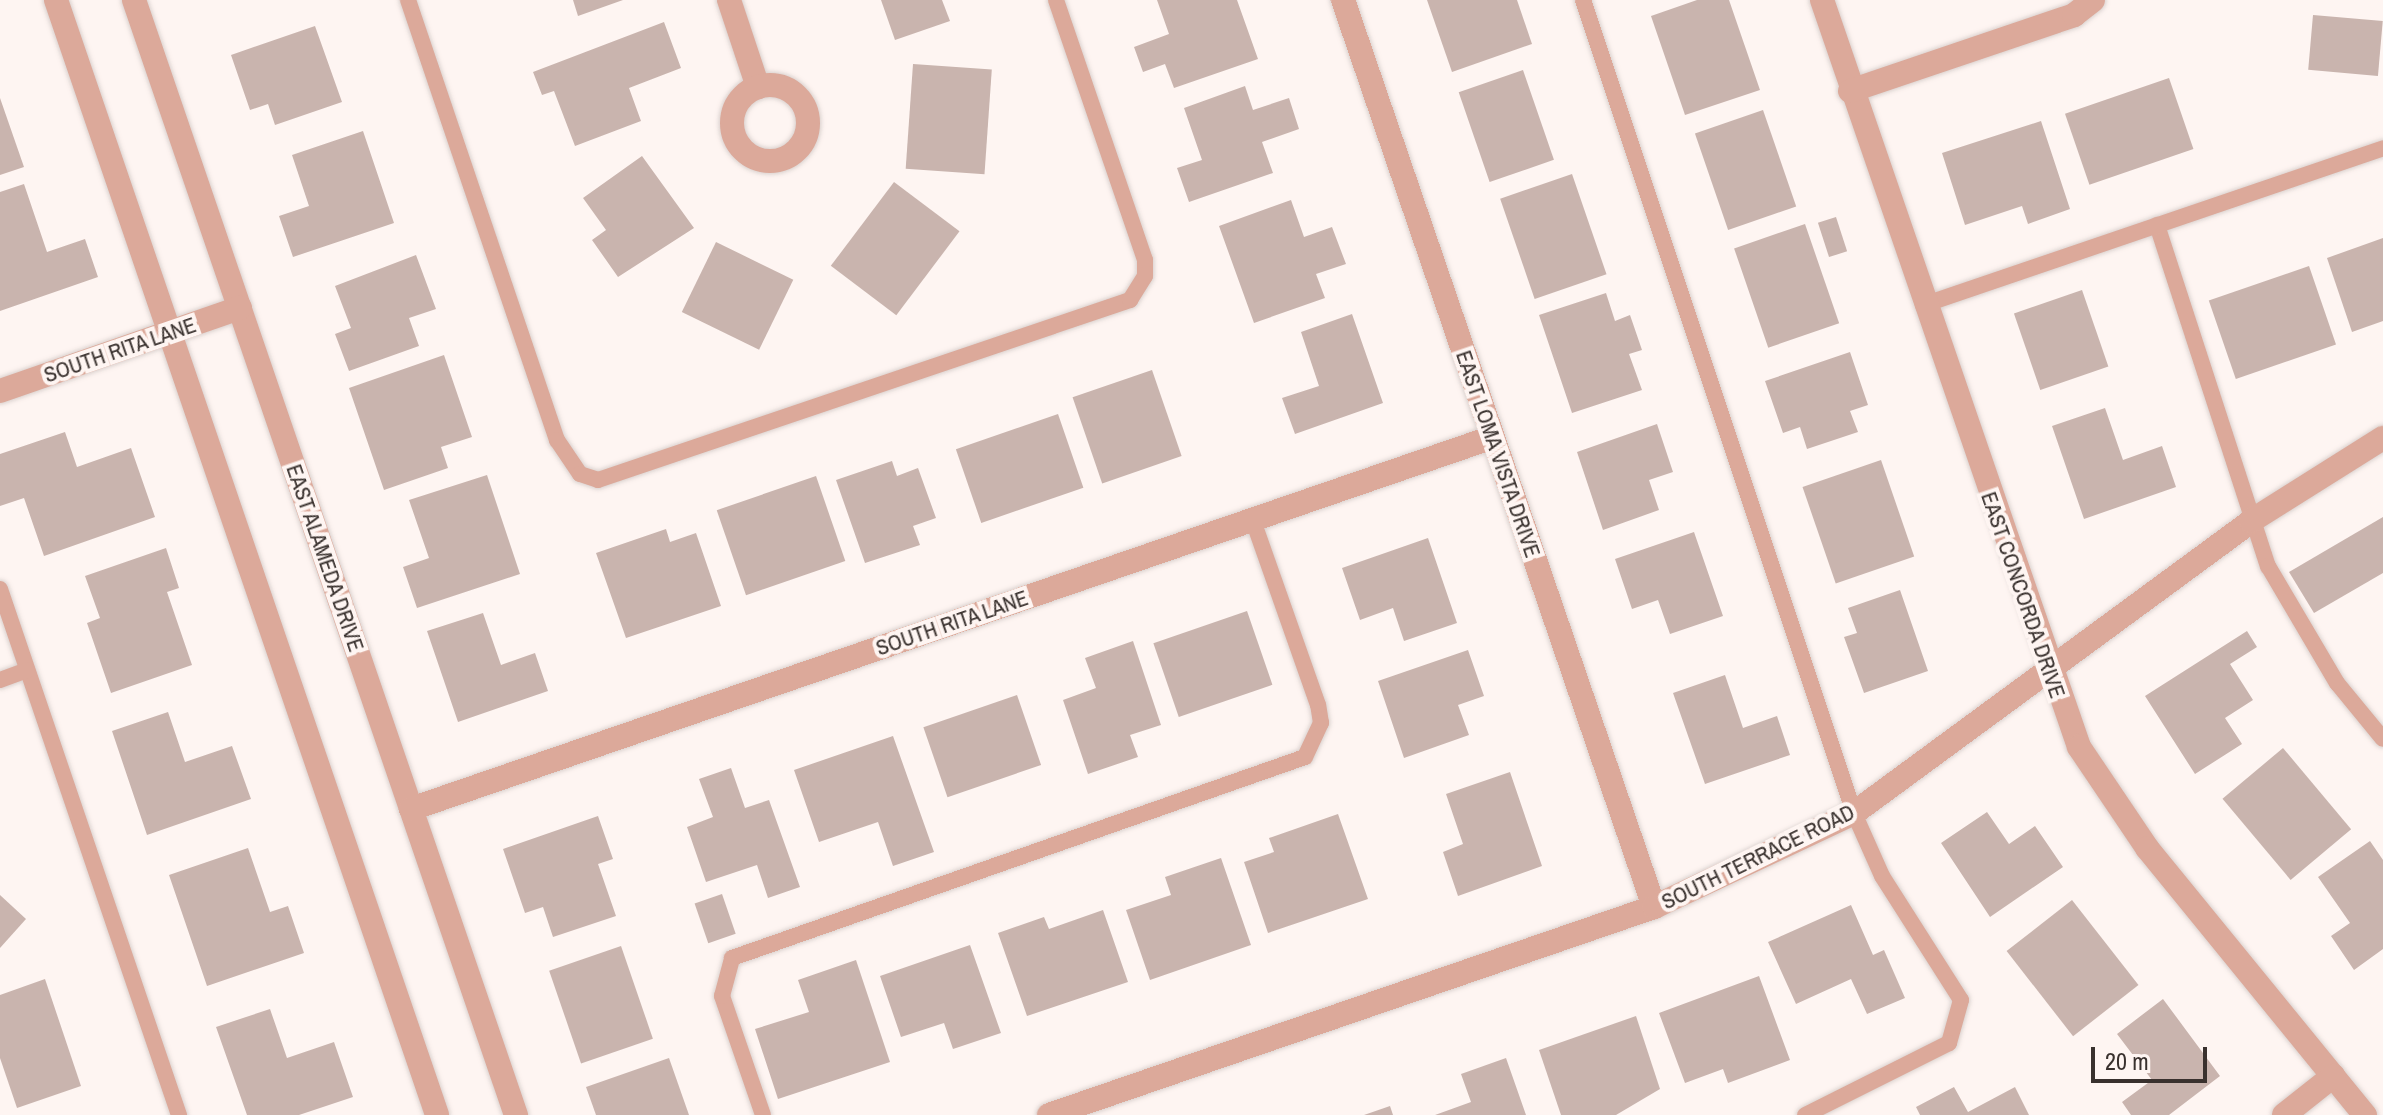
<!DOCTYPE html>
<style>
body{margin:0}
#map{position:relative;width:2383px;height:1115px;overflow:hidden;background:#fef5f2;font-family:"Archivo Narrow",sans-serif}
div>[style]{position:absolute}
.building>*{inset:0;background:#c9b4ae;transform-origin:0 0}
.roads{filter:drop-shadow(0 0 2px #dbd2cf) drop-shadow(0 0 2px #dbd2cf)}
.service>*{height:16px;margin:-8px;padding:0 8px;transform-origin:8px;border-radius:8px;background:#dca99a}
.minor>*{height:24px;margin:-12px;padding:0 12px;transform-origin:12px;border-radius:12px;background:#dca99a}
.minor>.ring{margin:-12px;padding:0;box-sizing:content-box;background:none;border:24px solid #dca99a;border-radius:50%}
span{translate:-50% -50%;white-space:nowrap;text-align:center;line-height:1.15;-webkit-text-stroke:8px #fef5f2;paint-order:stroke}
.street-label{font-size:22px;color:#39312e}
.scale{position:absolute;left:2091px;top:1047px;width:116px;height:36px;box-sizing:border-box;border:4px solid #39312e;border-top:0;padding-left:10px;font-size:24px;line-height:28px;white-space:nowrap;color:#39312e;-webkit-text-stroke:6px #fef5f2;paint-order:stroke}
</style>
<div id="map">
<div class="building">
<i style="clip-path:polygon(573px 0,623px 0,578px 16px)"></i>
<i style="clip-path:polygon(881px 0,942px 0,950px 21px,895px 40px)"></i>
<i style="clip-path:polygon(1157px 0,1237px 0,1258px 59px,1174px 88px,1165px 64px,1143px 72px,1134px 47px,1169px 34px)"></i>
<i style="clip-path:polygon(1427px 0,1517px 0,1532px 44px,1452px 72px)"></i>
<i style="clip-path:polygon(1697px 0,1729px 0,1760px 90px,1685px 115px,1651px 16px)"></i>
<i style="left:2313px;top:15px;width:70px;height:55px;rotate:5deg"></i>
<i style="clip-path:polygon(664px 22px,681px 68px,629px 88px,641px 121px,575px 146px,554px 91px,542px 95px,533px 72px)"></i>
<i style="clip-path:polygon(315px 26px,342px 102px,275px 125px,268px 104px,250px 110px,231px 55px)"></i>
<i style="left:913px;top:64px;width:79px;height:105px;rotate:4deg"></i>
<i style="left:1523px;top:70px;width:95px;height:68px;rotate:71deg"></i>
<i style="left:2169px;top:78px;width:75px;height:110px;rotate:71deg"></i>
<i style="clip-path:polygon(1245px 86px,1253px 110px,1289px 98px,1299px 129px,1262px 142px,1273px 173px,1189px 202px,1177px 168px,1202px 160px,1184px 108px)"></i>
<i style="clip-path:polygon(0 98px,24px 167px,0 175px)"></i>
<i style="left:1763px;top:110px;width:102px;height:72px;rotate:71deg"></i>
<i style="clip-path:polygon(2041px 121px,2070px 209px,2028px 224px,2022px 206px,1965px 225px,1942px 153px)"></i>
<i style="clip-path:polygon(363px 131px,394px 223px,293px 257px,279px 216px,309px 206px,292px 155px)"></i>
<i style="clip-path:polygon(642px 156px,694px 228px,618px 277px,592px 240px,606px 230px,583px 198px)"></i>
<i style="left:1572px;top:174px;width:106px;height:76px;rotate:71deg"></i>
<i style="left:894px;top:182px;width:82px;height:105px;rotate:37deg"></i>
<i style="clip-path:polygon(24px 184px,47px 252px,85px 239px,98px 277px,0 311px,0 192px)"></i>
<i style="clip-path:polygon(1291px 200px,1304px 237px,1332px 227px,1346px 264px,1316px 274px,1325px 298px,1254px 323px,1219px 226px)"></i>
<i style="left:1836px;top:217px;width:36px;height:19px;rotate:72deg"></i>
<i style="left:1805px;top:224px;width:105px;height:75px;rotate:71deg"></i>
<i style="clip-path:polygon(2383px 238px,2383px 321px,2352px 332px,2327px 258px)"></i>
<i style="left:716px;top:242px;width:86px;height:78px;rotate:26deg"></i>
<i style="clip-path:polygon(416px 255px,436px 309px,409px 318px,419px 346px,349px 371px,335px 334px,351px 328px,335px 286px)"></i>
<i style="left:2309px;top:266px;width:83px;height:106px;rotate:71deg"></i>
<i style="left:2082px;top:290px;width:81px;height:72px;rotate:71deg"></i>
<i style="clip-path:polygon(1606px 293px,1615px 321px,1630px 315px,1642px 350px,1629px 354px,1642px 390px,1572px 413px,1539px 315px)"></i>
<i style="clip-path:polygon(1352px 314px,1383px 403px,1295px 434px,1282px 398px,1319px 386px,1301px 332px)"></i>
<i style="clip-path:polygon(1850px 352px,1868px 405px,1850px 411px,1858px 432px,1807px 449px,1800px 427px,1783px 433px,1765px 381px)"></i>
<i style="clip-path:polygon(444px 355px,472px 437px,441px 447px,448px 468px,384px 490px,349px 388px)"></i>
<i style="left:1152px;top:370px;width:91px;height:84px;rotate:71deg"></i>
<i style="clip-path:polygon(2105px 408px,2123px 460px,2162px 446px,2176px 487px,2084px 519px,2052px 426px)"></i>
<i style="left:1058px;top:414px;width:78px;height:108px;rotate:71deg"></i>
<i style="clip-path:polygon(1657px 424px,1673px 472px,1649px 480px,1659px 510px,1603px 530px,1577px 452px)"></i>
<i style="clip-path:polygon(65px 432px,77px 467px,131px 448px,155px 517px,44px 556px,24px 498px,0 506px,0 454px)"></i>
<i style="left:1881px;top:460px;width:102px;height:83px;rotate:71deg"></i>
<i style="clip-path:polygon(892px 461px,897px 476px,918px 468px,936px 518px,913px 526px,920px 545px,865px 563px,836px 480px)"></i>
<i style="clip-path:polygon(487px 475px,520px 574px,417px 608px,403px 567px,429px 558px,409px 500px)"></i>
<i style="left:816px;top:476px;width:90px;height:105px;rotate:71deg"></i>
<i style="clip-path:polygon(2383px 517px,2383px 573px,2314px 613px,2289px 572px)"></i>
<i style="clip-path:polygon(666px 529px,670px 542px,696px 533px,721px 606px,626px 638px,596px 553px)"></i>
<i style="clip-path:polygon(1694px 532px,1723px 616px,1670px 634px,1658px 600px,1632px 609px,1615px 559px)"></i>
<i style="clip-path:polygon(1428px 538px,1457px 623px,1404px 641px,1393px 608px,1360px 620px,1342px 568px)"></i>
<i style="clip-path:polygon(166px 548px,179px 588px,167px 592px,192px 665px,111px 693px,87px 623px,100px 618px,85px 576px)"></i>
<i style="clip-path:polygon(1900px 590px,1928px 671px,1864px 693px,1844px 637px,1857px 633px,1848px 608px)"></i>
<i style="left:1247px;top:611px;width:78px;height:99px;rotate:71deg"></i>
<i style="clip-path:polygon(483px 613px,501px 665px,535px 653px,548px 691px,458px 722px,427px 631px)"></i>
<i style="clip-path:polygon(2247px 631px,2257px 647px,2230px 664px,2253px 700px,2225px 718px,2242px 744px,2195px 774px,2145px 696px)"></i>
<i style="clip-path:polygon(1133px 641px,1161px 725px,1130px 735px,1138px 757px,1088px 774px,1063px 700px,1096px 688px,1085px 658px)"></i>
<i style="clip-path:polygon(1468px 650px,1484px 696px,1458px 705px,1469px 735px,1404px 758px,1378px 681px)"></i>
<i style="clip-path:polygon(1725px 675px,1743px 728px,1777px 716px,1790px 755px,1705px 784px,1673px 693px)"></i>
<i style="left:1017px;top:695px;width:74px;height:99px;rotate:71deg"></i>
<i style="clip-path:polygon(168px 712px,185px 762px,232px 746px,251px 799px,147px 835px,112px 731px)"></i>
<i style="clip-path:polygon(893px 736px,934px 852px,893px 866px,878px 822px,819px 842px,794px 770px)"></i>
<i style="left:2283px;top:748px;width:106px;height:79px;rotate:50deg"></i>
<i style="clip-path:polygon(731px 768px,745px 808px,769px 800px,800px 887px,768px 898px,757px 865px,706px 882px,687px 827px,713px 817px,699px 779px)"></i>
<i style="clip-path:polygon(1510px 772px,1542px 866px,1458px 896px,1443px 852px,1463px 844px,1446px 794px)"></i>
<i style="clip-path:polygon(1987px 812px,2009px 844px,2035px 826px,2063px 867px,1990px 917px,1941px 843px)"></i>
<i style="clip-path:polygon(1338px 814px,1368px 899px,1268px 933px,1244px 862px,1274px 852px,1269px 838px)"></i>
<i style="clip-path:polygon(598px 816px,613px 859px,598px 864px,616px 916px,553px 937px,543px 907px,525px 913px,503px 849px)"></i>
<i style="clip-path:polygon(2370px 841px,2383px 860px,2383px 949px,2354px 970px,2331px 936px,2350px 923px,2318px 877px)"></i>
<i style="clip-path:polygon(248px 848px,270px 912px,288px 906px,304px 953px,207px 986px,169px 875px)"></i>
<i style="clip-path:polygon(1221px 858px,1251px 945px,1150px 980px,1126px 910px,1171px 895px,1165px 877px)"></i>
<i style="left:722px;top:894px;width:42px;height:29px;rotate:71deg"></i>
<i style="clip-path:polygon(0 895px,26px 919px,0 948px)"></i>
<i style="left:2072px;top:900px;width:108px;height:83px;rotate:52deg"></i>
<i style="clip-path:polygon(1851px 905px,1873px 955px,1884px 950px,1905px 998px,1867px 1014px,1851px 979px,1796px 1004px,1768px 942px)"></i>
<i style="clip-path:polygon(1103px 910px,1128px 982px,1027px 1016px,998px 933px,1044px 917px,1049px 929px)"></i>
<i style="clip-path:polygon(970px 945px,1001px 1033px,953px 1049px,944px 1023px,901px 1037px,880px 976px)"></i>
<i style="left:621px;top:946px;width:98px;height:76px;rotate:71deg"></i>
<i style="clip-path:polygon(856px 960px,890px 1062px,778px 1099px,755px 1029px,809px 1012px,798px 980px)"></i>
<i style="clip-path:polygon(1759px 976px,1790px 1060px,1728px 1083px,1723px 1069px,1685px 1083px,1659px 1013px)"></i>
<i style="clip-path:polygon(45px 979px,81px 1086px,17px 1108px,0 1058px,0 995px)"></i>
<i style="clip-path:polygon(2163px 999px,2220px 1076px,2169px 1115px,2131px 1115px,2122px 1102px,2152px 1080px,2117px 1034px)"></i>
<i style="clip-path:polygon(270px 1009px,287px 1058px,334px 1042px,353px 1097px,299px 1115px,247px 1115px,216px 1027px)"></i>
<i style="clip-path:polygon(1636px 1016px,1660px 1089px,1616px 1115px,1561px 1115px,1539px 1050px)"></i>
<i style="clip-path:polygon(669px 1058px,689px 1115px,596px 1115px,586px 1087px)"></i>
<i style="clip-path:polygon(1506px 1058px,1526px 1115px,1435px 1115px,1471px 1102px,1461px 1074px)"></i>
<i style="clip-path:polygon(1954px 1087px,1968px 1112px,2015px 1087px,2029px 1115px,1920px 1115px,1916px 1107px)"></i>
<i style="clip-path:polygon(1390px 1106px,1393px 1115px,1364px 1115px)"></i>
</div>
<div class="roads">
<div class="service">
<i style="left:408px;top:0;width:465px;rotate:71.3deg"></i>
<i style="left:557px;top:440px;width:41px;rotate:55.9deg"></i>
<i style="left:580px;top:474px;width:19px;rotate:18deg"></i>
<i style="left:598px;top:480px;width:562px;rotate:-18.69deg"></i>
<i style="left:1130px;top:300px;width:28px;rotate:-58deg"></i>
<i style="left:1145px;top:276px;width:16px;rotate:-90deg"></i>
<i style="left:1145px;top:260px;width:275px;rotate:-108.9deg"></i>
<i style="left:1583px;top:0;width:857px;rotate:71.57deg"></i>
<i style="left:1854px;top:813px;width:69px;rotate:66deg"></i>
<i style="left:1882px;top:876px;width:147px;rotate:57.5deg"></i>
<i style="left:1961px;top:1000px;width:45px;rotate:105.6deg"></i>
<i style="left:1949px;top:1043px;width:161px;rotate:153.4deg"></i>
<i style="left:2157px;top:225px;width:359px;rotate:72deg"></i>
<i style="left:2268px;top:566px;width:136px;rotate:59.5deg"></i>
<i style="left:2337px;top:683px;width:72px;rotate:50.6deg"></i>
<i style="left:1923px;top:305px;width:486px;rotate:-18.8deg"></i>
<i style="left:0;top:589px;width:556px;rotate:71.21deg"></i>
<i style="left:0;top:680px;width:29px;rotate:-20deg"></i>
<i style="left:763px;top:1115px;width:126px;rotate:-109deg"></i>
<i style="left:722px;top:996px;width:39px;rotate:-75deg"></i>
<i style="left:732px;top:958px;width:607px;rotate:-19.33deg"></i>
<i style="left:1305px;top:757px;width:38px;rotate:-65deg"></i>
<i style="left:1321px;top:723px;width:18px;rotate:-99deg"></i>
<i style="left:1318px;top:705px;width:196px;rotate:-109.4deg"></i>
</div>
<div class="minor">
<i style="left:56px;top:0;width:1178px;rotate:71.13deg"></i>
<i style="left:134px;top:0;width:1179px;rotate:71.09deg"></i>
<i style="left:729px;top:0;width:92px;rotate:71.6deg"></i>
<i style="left:1343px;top:0;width:959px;rotate:71.07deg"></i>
<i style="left:1822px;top:0;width:790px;rotate:71.01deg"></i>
<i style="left:2079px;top:747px;width:122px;rotate:56deg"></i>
<i style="left:2147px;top:848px;width:345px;rotate:50.8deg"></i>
<i class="ring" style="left:732px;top:85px;width:52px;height:52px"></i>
<i style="left:1850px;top:91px;width:237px;rotate:-18.7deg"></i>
<i style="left:2074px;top:15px;width:24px;rotate:-38deg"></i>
<i style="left:0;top:391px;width:254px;rotate:-19.1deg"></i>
<i style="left:411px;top:809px;width:1144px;rotate:-18.97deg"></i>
<i style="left:1049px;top:1115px;width:640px;rotate:-18.97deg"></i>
<i style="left:1654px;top:907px;width:221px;rotate:-25.2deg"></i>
<i style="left:1854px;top:813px;width:493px;rotate:-36.3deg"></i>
<i style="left:2251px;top:521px;width:156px;rotate:-32.2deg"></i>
<i style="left:2284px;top:1115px;width:63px;rotate:-38.5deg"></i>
</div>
</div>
<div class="street-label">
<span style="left:120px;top:350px;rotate:-19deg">SOUTH RITA LANE</span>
<span style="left:1498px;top:454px;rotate:71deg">EAST LOMA VISTA DRIVE</span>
<span style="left:325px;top:558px;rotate:71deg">EAST ALAMEDA DRIVE</span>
<span style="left:2023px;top:595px;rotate:71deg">EAST CONCORDA DRIVE</span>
<span style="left:952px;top:623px;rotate:-19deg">SOUTH RITA LANE</span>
<span style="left:1758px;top:857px;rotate:-26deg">SOUTH TERRACE ROAD</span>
</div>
<div class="scale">20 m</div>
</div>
